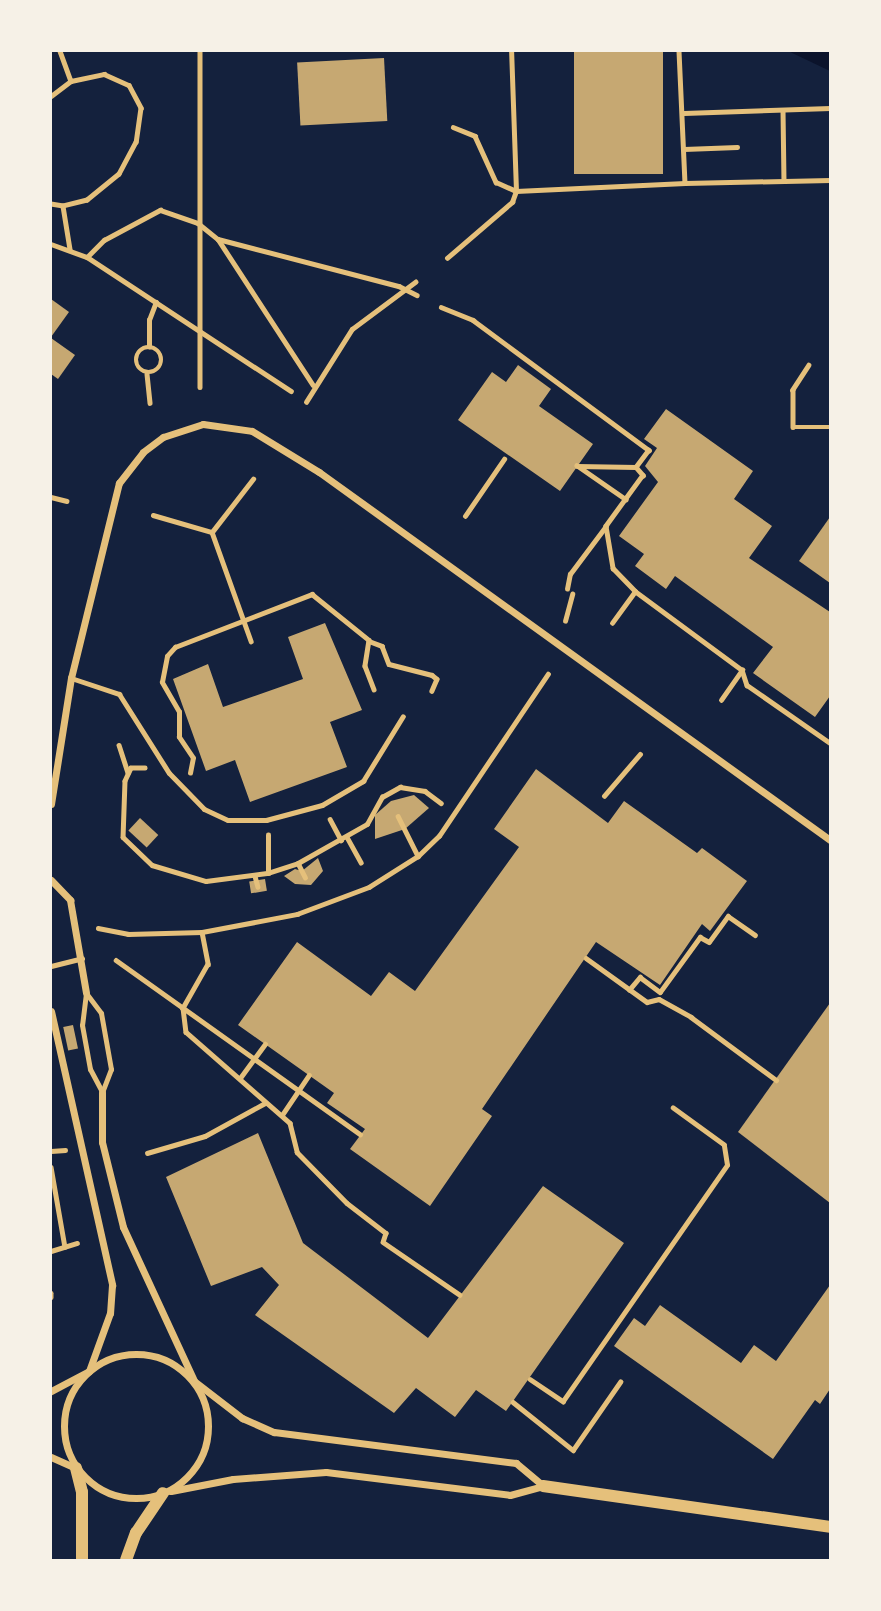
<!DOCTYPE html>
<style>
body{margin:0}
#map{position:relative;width:881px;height:1611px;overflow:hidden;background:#14213d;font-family:Rubik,sans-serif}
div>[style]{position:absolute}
.water>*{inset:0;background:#0b132b}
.building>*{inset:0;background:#c6a872;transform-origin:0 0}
.path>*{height:4.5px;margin:-2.25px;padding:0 2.25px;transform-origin:2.25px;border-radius:2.25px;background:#e5c07b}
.path>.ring{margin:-2.25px;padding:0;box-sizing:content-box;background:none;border:4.5px solid #e5c07b;border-radius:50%}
.service>*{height:5px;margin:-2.5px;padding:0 2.5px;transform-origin:2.5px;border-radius:2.5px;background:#e5c07b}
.minor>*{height:7px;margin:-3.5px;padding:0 3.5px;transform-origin:3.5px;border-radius:3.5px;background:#e5c07b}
.minor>.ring{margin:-3.5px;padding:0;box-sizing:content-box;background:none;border:7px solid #e5c07b;border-radius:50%}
.tertiary>*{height:12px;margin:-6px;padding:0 6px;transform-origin:6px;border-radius:6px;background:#e5c07b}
span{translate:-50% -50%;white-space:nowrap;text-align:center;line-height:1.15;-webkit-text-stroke:5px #f6f1e7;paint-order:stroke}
.frame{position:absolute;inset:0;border:52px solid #f6f1e7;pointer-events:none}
</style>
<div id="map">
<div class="water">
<i style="clip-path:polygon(788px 51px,830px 51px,830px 71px)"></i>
</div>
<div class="building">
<i style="left:574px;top:51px;width:89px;height:123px"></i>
<i style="left:384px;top:58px;width:63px;height:87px;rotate:87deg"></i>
<i style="clip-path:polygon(51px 299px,69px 312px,51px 337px)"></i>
<i style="clip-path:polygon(51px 338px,75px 355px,58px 379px,51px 374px)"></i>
<i style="clip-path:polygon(518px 365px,551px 389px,539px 406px,593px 444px,560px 491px,458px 420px,492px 372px,506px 382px)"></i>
<i style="clip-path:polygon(666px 409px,753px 471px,734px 499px,772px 526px,749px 558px,830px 612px,830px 696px,815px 717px,753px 673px,773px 647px,675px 576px,666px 589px,635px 566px,644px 554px,619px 536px,658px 482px,645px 466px,657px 448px,644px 439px)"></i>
<i style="clip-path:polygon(830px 517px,830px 583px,799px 561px)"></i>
<i style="clip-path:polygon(325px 623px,362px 710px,330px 722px,347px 767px,250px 802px,235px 760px,206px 771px,173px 679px,208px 664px,223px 707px,303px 679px,288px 637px)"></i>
<i style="clip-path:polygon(536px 769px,608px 823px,624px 801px,697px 853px,702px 848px,747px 881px,710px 931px,702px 924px,660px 985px,596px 942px,482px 1109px,492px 1116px,430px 1206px,350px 1149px,365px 1129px,327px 1103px,334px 1093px,238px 1025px,297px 942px,371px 996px,389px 972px,415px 991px,519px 847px,494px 829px)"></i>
<i style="clip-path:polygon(414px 795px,429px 808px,405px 829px,375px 839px,375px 815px,391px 801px)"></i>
<i style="left:140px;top:818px;width:25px;height:17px;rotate:43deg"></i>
<i style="clip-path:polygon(318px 858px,323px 871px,311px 885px,295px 884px,284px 876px,295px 869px,302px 871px)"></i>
<i style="left:265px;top:879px;width:12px;height:16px;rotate:81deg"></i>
<i style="clip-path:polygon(830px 1003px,830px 1203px,738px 1132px)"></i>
<i style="left:73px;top:1025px;width:24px;height:10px;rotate:78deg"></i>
<i style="clip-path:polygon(258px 1133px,303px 1243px,428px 1338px,543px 1186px,624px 1243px,506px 1411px,476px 1390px,455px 1417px,416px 1388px,394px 1413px,255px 1315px,279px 1285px,262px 1267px,211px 1286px,166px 1177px)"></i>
<i style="clip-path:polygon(830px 1285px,830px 1389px,820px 1404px,815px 1400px,773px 1459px,614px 1346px,634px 1318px,645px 1326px,660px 1305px,741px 1363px,754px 1345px,776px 1361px)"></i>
</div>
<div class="path">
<i style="left:60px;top:51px;width:32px;rotate:70deg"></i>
<i style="left:200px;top:51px;width:336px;rotate:90deg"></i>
<i style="left:679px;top:51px;width:132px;rotate:87.4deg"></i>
<i style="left:685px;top:183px;width:145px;rotate:-1.2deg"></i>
<i style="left:51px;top:96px;width:25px;rotate:-37deg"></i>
<i style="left:71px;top:81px;width:34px;rotate:-12deg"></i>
<i style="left:104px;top:74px;width:27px;rotate:24deg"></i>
<i style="left:129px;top:85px;width:26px;rotate:62deg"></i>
<i style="left:141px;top:108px;width:34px;rotate:98deg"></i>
<i style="left:136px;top:142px;width:36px;rotate:118deg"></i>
<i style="left:119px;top:174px;width:41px;rotate:140.9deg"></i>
<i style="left:87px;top:200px;width:25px;rotate:166deg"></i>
<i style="left:63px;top:206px;width:12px;rotate:-171deg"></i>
<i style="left:783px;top:110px;width:71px;rotate:89.2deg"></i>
<i style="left:684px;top:113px;width:146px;rotate:-2deg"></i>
<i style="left:453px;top:127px;width:24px;rotate:22deg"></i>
<i style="left:475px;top:136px;width:51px;rotate:65.5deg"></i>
<i style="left:496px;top:182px;width:22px;rotate:24deg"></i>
<i style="left:516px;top:191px;width:169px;rotate:-2.7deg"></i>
<i style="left:684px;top:149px;width:53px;rotate:-2.2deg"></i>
<i style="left:63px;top:206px;width:44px;rotate:80.8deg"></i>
<i style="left:218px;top:239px;width:174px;rotate:56.9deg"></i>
<i style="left:51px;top:244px;width:38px;rotate:20deg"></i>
<i style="left:87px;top:257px;width:244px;rotate:33.3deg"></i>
<i style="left:87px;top:257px;width:24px;rotate:-45deg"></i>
<i style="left:104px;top:240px;width:64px;rotate:-28.2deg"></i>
<i style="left:160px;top:210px;width:40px;rotate:18.9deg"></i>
<i style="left:198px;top:223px;width:26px;rotate:39deg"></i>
<i style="left:218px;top:239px;width:187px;rotate:14.6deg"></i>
<i style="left:399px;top:286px;width:20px;rotate:27deg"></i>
<i style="left:447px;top:258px;width:86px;rotate:-40.7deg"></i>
<i style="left:512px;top:202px;width:12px;rotate:-70deg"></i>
<i style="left:516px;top:191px;width:140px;rotate:-92deg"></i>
<i style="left:441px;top:307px;width:35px;rotate:22deg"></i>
<i style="left:473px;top:320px;width:219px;rotate:36.5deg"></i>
<i style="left:649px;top:450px;width:21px;rotate:127deg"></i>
<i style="left:636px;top:467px;width:11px;rotate:49deg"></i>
<i style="left:643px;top:475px;width:63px;rotate:126deg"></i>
<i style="left:606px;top:526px;width:43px;rotate:80.5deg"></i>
<i style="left:613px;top:568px;width:32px;rotate:46deg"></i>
<i style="left:635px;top:591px;width:133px;rotate:36.4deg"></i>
<i style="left:742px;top:670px;width:16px;rotate:72deg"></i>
<i style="left:747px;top:685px;width:101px;rotate:34.9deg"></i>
<i class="ring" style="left:136px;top:347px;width:21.5px;height:21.5px"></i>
<i style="left:149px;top:347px;width:27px;rotate:-90deg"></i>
<i style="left:149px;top:320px;width:19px;rotate:-69deg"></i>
<i style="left:809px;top:365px;width:30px;rotate:123deg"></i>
<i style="left:793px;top:390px;width:37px;rotate:90deg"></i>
<i style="left:793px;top:427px;width:37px"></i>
<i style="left:147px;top:374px;width:29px;rotate:84deg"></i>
<i style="left:306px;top:402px;width:86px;rotate:-57.8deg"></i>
<i style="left:352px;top:329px;width:79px;rotate:-36.7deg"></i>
<i style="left:51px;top:497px;width:16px;rotate:14deg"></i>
<i style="left:626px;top:500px;width:60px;rotate:-145.2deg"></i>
<i style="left:577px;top:466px;width:59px;rotate:1deg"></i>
<i style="left:153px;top:515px;width:61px;rotate:16.1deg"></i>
<i style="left:212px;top:532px;width:116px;rotate:70.3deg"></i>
<i style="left:465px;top:516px;width:69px;rotate:-55.6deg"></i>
<i style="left:212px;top:532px;width:67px;rotate:-52.3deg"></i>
<i style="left:567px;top:589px;width:15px;rotate:-79deg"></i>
<i style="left:570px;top:574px;width:60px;rotate:-53.1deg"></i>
<i style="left:565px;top:621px;width:28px;rotate:-75deg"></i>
<i style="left:612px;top:623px;width:39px;rotate:-54deg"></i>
<i style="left:369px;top:641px;width:14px;rotate:21deg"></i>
<i style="left:382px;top:646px;width:19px;rotate:69deg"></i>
<i style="left:389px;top:664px;width:44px;rotate:14.3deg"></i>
<i style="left:432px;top:675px;width:6px;rotate:39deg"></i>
<i style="left:437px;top:679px;width:13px;rotate:113deg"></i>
<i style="left:721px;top:700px;width:37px;rotate:-55deg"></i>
<i style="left:119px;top:745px;width:29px;rotate:72deg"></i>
<i style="left:145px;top:768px;width:14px;rotate:180deg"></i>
<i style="left:131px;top:768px;width:14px;rotate:115deg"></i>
<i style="left:125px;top:781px;width:56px;rotate:92deg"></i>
<i style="left:123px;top:837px;width:40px;rotate:44deg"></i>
<i style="left:152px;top:865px;width:56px;rotate:16.5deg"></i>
<i style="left:206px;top:881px;width:63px;rotate:-7.4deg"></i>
<i style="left:268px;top:873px;width:32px;rotate:-18deg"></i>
<i style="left:298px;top:863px;width:79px;rotate:-29.5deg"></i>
<i style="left:367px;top:824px;width:31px;rotate:-61deg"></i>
<i style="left:382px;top:797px;width:21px;rotate:-29deg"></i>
<i style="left:400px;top:787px;width:25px;rotate:9deg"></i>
<i style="left:425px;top:791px;width:20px;rotate:37deg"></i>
<i style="left:190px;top:773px;width:15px;rotate:-79deg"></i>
<i style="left:193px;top:758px;width:25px;rotate:-124deg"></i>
<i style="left:179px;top:737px;width:25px;rotate:-90deg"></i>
<i style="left:179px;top:712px;width:34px;rotate:-120deg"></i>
<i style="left:162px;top:682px;width:26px;rotate:-79deg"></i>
<i style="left:167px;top:656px;width:12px;rotate:-48deg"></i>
<i style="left:175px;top:647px;width:147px;rotate:-21.1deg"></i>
<i style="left:312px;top:594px;width:73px;rotate:38.9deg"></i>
<i style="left:369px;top:640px;width:26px;rotate:99deg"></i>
<i style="left:365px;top:666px;width:25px;rotate:69deg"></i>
<i style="left:604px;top:796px;width:55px;rotate:-49.4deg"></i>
<i style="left:398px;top:816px;width:45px;rotate:63.4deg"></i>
<i style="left:330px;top:819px;width:24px;rotate:62deg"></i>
<i style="left:347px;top:837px;width:29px;rotate:61deg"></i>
<i style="left:298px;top:863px;width:16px;rotate:63deg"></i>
<i style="left:268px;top:873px;width:38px;rotate:-90deg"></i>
<i style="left:255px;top:876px;width:11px;rotate:75deg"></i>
<i style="left:98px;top:928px;width:31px;rotate:11deg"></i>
<i style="left:128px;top:934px;width:74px;rotate:-1.5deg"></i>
<i style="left:202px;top:932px;width:97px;rotate:-10.7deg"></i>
<i style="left:297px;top:914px;width:77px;rotate:-20.6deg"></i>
<i style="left:369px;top:887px;width:58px;rotate:-32.3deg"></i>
<i style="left:418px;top:856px;width:29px;rotate:-44deg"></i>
<i style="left:439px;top:836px;width:195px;rotate:-56.1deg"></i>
<i style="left:202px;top:932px;width:33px;rotate:79deg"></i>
<i style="left:208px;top:964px;width:51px;rotate:119.6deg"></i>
<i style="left:183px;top:1008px;width:24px;rotate:83deg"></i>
<i style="left:186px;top:1032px;width:138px;rotate:41.2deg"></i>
<i style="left:290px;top:1123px;width:30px;rotate:76deg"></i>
<i style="left:297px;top:1152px;width:71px;rotate:45.6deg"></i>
<i style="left:347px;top:1203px;width:49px;rotate:37.6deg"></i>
<i style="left:386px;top:1233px;width:9px;rotate:108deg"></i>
<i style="left:383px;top:1242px;width:93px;rotate:34.5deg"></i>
<i style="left:586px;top:958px;width:75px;rotate:35.8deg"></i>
<i style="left:647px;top:1002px;width:12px;rotate:-14deg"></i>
<i style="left:659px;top:999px;width:37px;rotate:29deg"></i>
<i style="left:691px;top:1017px;width:106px;rotate:36.5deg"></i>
<i style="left:116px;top:960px;width:300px;rotate:35.5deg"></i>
<i style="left:629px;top:990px;width:17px;rotate:-50deg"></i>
<i style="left:640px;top:977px;width:25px;rotate:37deg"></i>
<i style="left:660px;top:992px;width:68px;rotate:-54deg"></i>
<i style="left:700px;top:937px;width:10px;rotate:29deg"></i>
<i style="left:709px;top:942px;width:32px;rotate:-54deg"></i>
<i style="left:728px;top:916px;width:33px;rotate:35deg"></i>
<i style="left:240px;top:1078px;width:42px;rotate:-53.7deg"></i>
<i style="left:282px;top:1115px;width:48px;rotate:-56deg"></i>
<i style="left:51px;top:1151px;width:14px;rotate:-4deg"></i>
<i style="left:147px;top:1153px;width:60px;rotate:-16.3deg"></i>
<i style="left:205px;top:1136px;width:68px;rotate:-28.8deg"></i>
<i style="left:51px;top:1167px;width:81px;rotate:80.1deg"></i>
<i style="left:51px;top:1251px;width:27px;rotate:-17deg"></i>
<i style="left:51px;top:1293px;width:4px;rotate:90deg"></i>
<i style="left:530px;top:1379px;width:40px;rotate:34deg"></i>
<i style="left:563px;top:1401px;width:287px;rotate:-55.2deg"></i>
<i style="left:727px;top:1165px;width:20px;rotate:-99deg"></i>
<i style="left:724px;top:1145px;width:63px;rotate:-144deg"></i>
<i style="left:513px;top:1402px;width:77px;rotate:38.7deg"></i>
<i style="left:573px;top:1450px;width:83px;rotate:-55.3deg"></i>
</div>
<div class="service">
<i style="left:71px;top:678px;width:51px;rotate:18.4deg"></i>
<i style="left:119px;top:694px;width:93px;rotate:57.7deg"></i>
<i style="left:169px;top:773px;width:50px;rotate:45.8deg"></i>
<i style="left:204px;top:809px;width:26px;rotate:25deg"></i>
<i style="left:228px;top:820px;width:38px"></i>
<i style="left:266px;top:820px;width:58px;rotate:-15deg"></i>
<i style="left:322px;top:805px;width:48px;rotate:-30.3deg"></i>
<i style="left:363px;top:781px;width:76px;rotate:-58.4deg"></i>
<i style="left:51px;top:966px;width:32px;rotate:-14deg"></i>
<i style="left:86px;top:993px;width:25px;rotate:53deg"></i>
<i style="left:101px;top:1013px;width:57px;rotate:79.9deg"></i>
<i style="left:111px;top:1069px;width:25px;rotate:111deg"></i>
<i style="left:86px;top:993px;width:32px;rotate:97deg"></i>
<i style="left:82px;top:1025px;width:45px;rotate:79.7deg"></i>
<i style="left:90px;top:1069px;width:26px;rotate:62deg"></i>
</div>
<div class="minor">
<i style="left:51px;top:804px;width:128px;rotate:-81deg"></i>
<i style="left:71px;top:678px;width:201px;rotate:-76.2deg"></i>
<i style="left:119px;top:483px;width:39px;rotate:-52deg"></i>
<i style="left:143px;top:452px;width:25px;rotate:-37deg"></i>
<i style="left:163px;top:437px;width:42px;rotate:-18deg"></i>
<i style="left:203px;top:424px;width:49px;rotate:8.1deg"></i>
<i style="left:252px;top:431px;width:79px;rotate:31.5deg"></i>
<i style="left:319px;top:472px;width:630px;rotate:35.76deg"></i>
<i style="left:51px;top:880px;width:28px;rotate:46deg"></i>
<i style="left:70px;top:900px;width:94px;rotate:80.2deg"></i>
<i style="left:51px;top:1011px;width:281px;rotate:77.4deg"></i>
<i style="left:112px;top:1285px;width:28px;rotate:94deg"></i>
<i style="left:110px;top:1313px;width:62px;rotate:109.9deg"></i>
<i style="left:89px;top:1371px;width:43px;rotate:152.2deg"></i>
<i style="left:102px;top:1092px;width:50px;rotate:90deg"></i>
<i style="left:102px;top:1142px;width:88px;rotate:76.1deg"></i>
<i style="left:123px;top:1227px;width:170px;rotate:65.2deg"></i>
<i style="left:194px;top:1381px;width:61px;rotate:37.6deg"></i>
<i style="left:242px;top:1418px;width:35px;rotate:24deg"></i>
<i style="left:274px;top:1432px;width:244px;rotate:7.3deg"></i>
<i style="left:516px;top:1463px;width:35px;rotate:40deg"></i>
<i class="ring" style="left:64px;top:1354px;width:137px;height:137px"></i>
<i style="left:51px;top:1457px;width:27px;rotate:24deg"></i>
<i style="left:171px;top:1491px;width:63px;rotate:-11deg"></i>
<i style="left:233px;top:1479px;width:93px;rotate:-4.3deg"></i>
<i style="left:326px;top:1472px;width:185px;rotate:7.1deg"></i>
<i style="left:510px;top:1495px;width:34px;rotate:-15deg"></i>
</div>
<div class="tertiary">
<i style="left:76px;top:1468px;width:25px;rotate:76deg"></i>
<i style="left:82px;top:1492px;width:68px;rotate:90deg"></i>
<i style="left:543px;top:1486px;width:290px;rotate:8.1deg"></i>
<i style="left:126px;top:1560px;width:29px;rotate:-70deg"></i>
<i style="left:136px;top:1533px;width:48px;rotate:-56deg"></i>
</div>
<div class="frame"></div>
</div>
